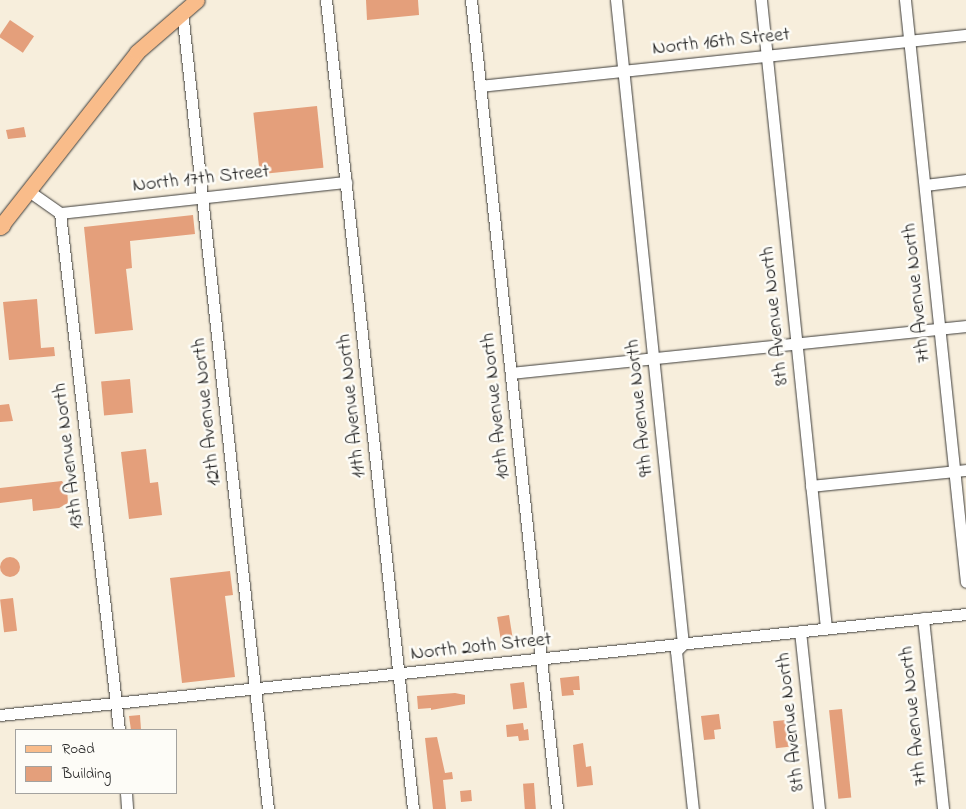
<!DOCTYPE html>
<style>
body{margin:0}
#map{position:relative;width:966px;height:809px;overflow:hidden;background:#f7eedc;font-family:"Indie Flower",sans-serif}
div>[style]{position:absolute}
.building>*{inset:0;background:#e49f7b;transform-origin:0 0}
.round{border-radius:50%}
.roads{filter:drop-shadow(0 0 1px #3d3c39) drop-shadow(0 0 1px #3d3c39)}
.minor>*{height:11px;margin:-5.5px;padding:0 5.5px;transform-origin:5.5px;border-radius:5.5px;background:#fff}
.major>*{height:15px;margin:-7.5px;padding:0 7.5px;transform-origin:7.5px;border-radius:7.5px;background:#f9bc8a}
.highway>*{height:18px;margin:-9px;padding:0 9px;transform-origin:9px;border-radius:9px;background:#f9bc8a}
span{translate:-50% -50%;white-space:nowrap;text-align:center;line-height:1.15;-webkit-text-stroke:5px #fdfcf7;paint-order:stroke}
.street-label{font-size:20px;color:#1c1c1c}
.legend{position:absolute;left:15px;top:729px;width:162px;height:65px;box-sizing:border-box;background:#fdfcf7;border:1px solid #a3a29f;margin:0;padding:6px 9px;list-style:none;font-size:15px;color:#1c1c1c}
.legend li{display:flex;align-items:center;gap:10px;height:25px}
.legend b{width:25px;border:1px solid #a3a29f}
</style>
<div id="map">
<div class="building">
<i style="clip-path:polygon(366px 0,418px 0,419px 15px,367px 20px)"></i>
<i style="left:10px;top:20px;width:29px;height:20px;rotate:34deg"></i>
<i style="left:317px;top:106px;width:62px;height:64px;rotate:84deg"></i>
<i style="clip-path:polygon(24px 127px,26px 137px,8px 139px,6px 130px)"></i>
<i style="clip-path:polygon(193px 215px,195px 234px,130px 241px,132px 268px,126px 269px,133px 330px,95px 334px,84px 227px)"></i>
<i style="clip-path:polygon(37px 299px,41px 348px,54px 347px,55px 356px,9px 360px,3px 302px)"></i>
<i style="left:130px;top:379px;width:34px;height:29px;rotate:85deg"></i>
<i style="clip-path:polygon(9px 404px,13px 421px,0 422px,0 405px)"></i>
<i style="clip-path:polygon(146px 449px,150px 483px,158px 482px,162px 515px,129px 519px,121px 452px)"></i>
<i style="clip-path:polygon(62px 481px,67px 488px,68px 503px,59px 508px,33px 511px,32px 499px,0 503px,0 488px)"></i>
<i class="round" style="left:0;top:557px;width:20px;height:20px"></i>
<i style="clip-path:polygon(230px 571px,233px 595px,225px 596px,235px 677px,182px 683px,170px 578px)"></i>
<i style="left:13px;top:598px;width:33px;height:13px;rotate:83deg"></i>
<i style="left:509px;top:615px;width:31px;height:12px;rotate:81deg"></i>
<i style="clip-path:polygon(579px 676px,580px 690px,573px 690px,574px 695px,562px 696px,560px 678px)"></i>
<i style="left:524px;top:682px;width:26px;height:14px;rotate:83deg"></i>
<i style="clip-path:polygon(455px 693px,465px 695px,465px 704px,431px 710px,431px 708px,418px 709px,417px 696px)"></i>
<i style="left:842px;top:709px;width:89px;height:13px;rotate:84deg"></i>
<i style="clip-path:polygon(719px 714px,721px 729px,714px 730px,715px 739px,704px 740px,701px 716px)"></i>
<i style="clip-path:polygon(140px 715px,141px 730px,131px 730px,129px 716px)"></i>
<i style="left:786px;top:720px;width:27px;height:13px;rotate:84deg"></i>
<i style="clip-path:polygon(523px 723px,524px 730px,528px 729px,529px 740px,519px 741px,518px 736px,507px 737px,506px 725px)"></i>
<i style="clip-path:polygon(437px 737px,445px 773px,452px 772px,453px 779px,443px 780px,446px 809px,433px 809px,425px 738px)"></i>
<i style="clip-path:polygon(583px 743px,586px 767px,591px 766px,593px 785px,577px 787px,573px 745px)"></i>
<i style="left:534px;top:783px;width:26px;height:11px;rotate:86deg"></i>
<i style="left:471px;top:790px;width:11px;height:11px;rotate:85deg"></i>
</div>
<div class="roads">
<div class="minor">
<i style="left:326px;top:0;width:814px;rotate:83.86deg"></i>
<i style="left:471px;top:0;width:814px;rotate:83.93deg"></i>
<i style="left:616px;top:0;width:647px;rotate:84.06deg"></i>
<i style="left:683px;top:644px;width:10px;rotate:135deg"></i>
<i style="left:676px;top:651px;width:159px;rotate:83.9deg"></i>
<i style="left:761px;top:0;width:631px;rotate:84.09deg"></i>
<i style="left:905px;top:0;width:585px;rotate:84.02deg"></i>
<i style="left:182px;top:11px;width:803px;rotate:83.85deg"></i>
<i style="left:480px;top:86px;width:489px;rotate:-6deg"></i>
<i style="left:925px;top:185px;width:41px;rotate:-7deg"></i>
<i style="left:30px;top:192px;width:37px;rotate:35deg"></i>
<i style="left:60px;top:213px;width:520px;rotate:83.49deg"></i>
<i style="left:60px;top:213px;width:288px;rotate:-6.2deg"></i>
<i style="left:511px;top:373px;width:457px;rotate:-5.9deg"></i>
<i style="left:811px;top:486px;width:156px;rotate:-5.9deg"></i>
<i style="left:923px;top:618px;width:192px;rotate:84deg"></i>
<i style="left:800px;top:631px;width:179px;rotate:83.9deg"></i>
<i style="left:0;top:715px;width:971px;rotate:-5.97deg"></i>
<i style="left:126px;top:793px;width:16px;rotate:86deg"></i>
</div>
<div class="major">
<i style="left:0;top:227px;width:222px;rotate:-51.9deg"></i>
<i style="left:137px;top:52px;width:79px;rotate:-40.9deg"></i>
</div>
<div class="highway">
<i style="left:0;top:226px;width:2px;rotate:-27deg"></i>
</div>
</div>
<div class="street-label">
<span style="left:721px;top:42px;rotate:-6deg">North 16th Street</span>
<span style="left:201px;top:179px;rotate:-6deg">North 17th Street</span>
<span style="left:917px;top:293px;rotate:-96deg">7th Avenue North</span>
<span style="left:775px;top:316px;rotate:-96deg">8th Avenue North</span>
<span style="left:352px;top:406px;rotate:-96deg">11th Avenue North</span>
<span style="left:496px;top:406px;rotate:-96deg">10th Avenue North</span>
<span style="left:640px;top:408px;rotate:-96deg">9th Avenue North</span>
<span style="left:207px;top:412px;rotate:-96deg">12th Avenue North</span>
<span style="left:69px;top:456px;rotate:-97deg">13th Avenue North</span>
<span style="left:481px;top:647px;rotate:-6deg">North 20th Street</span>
<span style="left:914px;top:716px;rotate:-96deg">7th Avenue North</span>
<span style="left:791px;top:722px;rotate:-96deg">8th Avenue North</span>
</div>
<ul class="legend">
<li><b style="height:6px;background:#f9bc8a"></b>Road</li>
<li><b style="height:14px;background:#e49f7b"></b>Building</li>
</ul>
</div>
